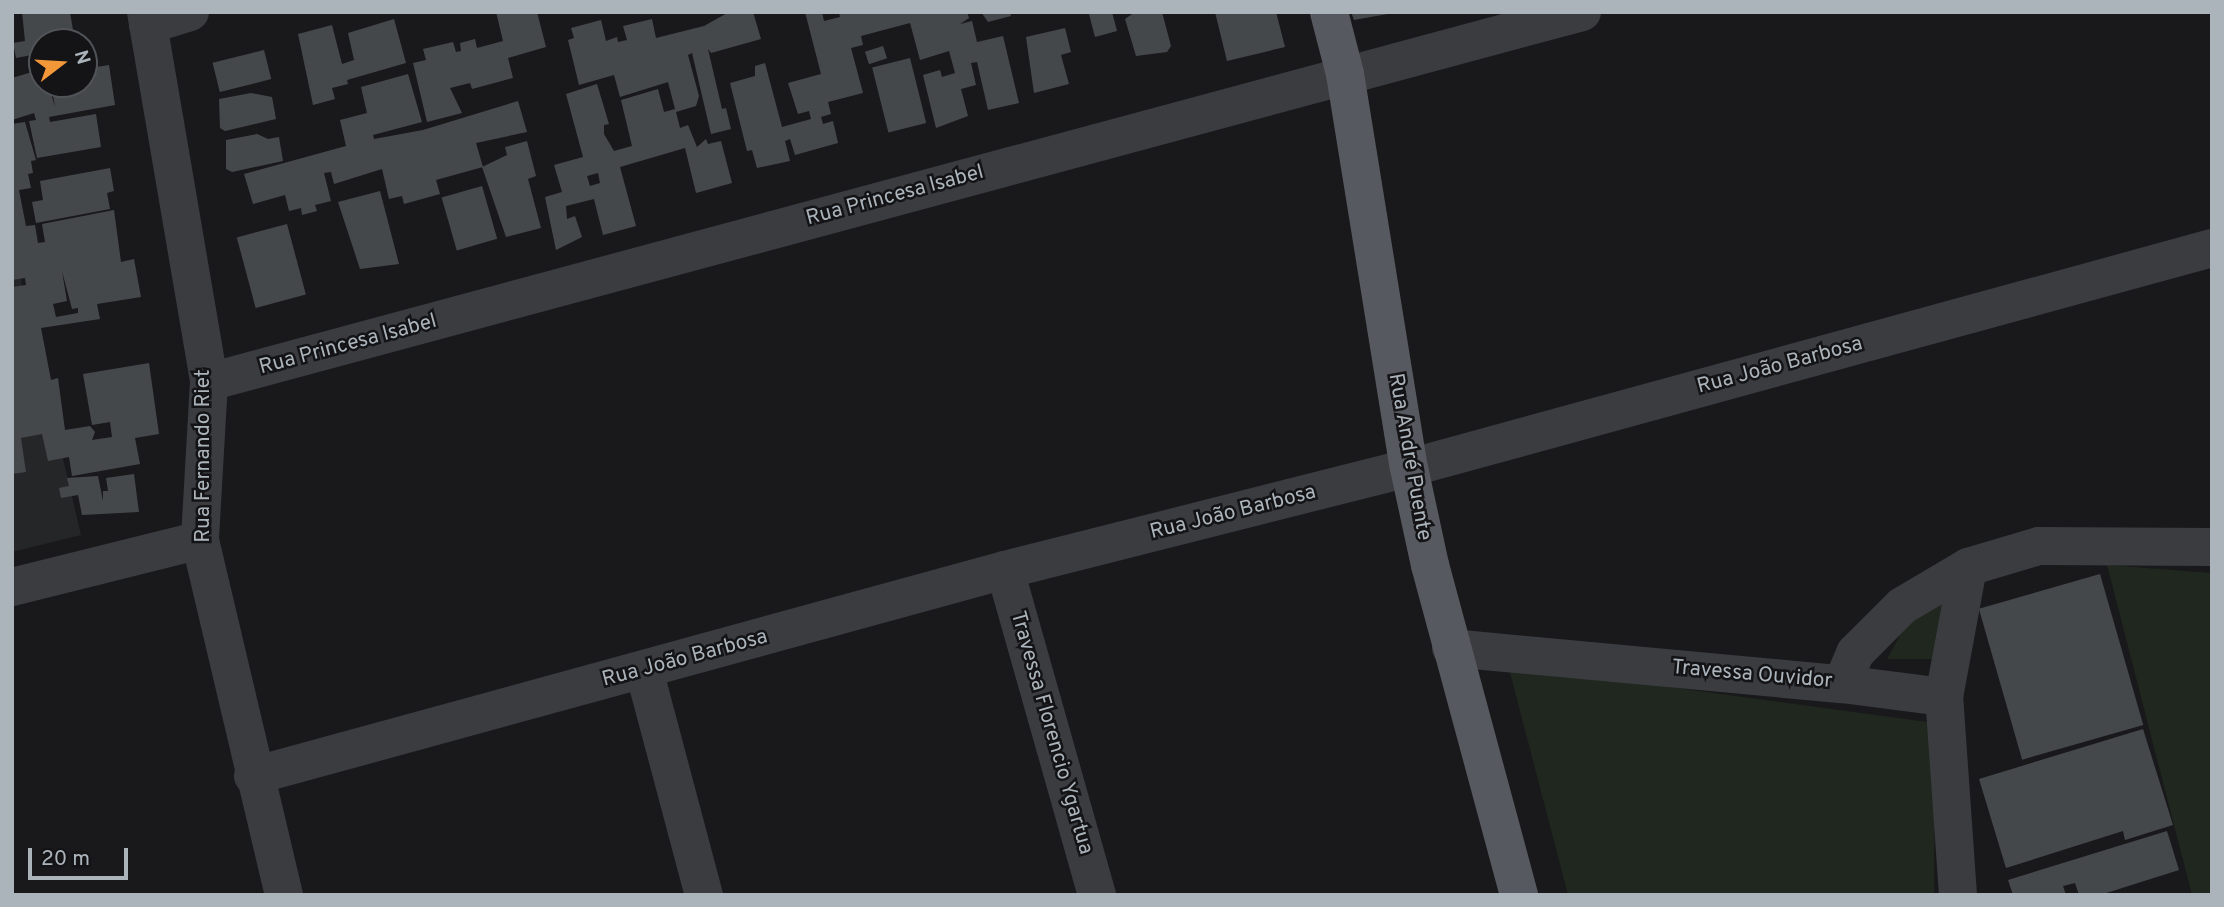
<!DOCTYPE html>
<meta charset="utf-8">
<style>
body{margin:0}
#map{position:relative;width:2224px;height:907px;overflow:hidden;background:#19191b;font-family:Overpass,sans-serif}
div>[style]{position:absolute}
.built>*{inset:0;background:#252628}
.green>*{inset:0;background:#1f271f}
.building>*{inset:0;background:#45484b;transform-origin:0 0}
.minor>*{height:38px;margin:-19px;padding:0 19px;transform-origin:19px;border-radius:19px;background:#3a3c40}
.major>*{height:38px;margin:-19px;padding:0 19px;transform-origin:19px;border-radius:19px;background:#56595f}
span{translate:-50% -50%;white-space:nowrap;text-align:center;line-height:1.15;-webkit-text-stroke:5px #141416;paint-order:stroke}
.street-label{font-size:21px;color:#abb3bb}
.frame{position:absolute;inset:0;border:14px solid #abb3bb;pointer-events:none}
.north{position:absolute;left:28px;top:28px;width:70px;height:70px;box-sizing:border-box;background:#141416;border:2px solid #505458;border-radius:50%;rotate:73deg;font-size:19px;font-weight:700;line-height:28px;text-align:center;color:#abb3bb}
.north::after{content:'';display:block;margin:auto;width:24px;height:32px;background:#f39839;clip-path:polygon(50% 0,100% 100%,50% 72%,0 100%)}
.scale{position:absolute;left:28px;top:848px;width:100px;height:32px;box-sizing:border-box;border:4px solid #abb3bb;border-top:0;padding-left:9px;font-size:21px;line-height:24px;white-space:nowrap;color:#abb3bb;-webkit-text-stroke:5px #141416;paint-order:stroke}
</style>
<div id="map">
<div class="built">
<i style="clip-path:polygon(12px 243px,81px 535px,12px 552px)"></i>
</div>
<div class="green">
<i style="clip-path:polygon(2107px 565px,2212px 573px,2212px 895px,2192px 895px)"></i>
<i style="clip-path:polygon(1949px 592px,1939px 659px,1887px 659px,1911px 615px)"></i>
<i style="clip-path:polygon(1508px 665px,1935px 723px,1934px 895px,1568px 895px)"></i>
</div>
<div class="building">
<i style="clip-path:polygon(22px 12px,70px 12px,75px 42px,42px 42px,42px 53px,16px 58px,13px 43px,25px 41px)"></i>
<i style="clip-path:polygon(496px 12px,537px 12px,546px 47px,508px 58px,513px 78px,472px 89px,470px 83px,450px 88px,462px 113px,427px 122px,413px 63px,426px 60px,423px 49px,453px 42px,456px 52px,461px 51px,460px 43px,475px 39px,477px 48px,503px 41px)"></i>
<i style="clip-path:polygon(evenodd,729px 12px,753px 12px,761px 39px,711px 53px,708px 49px,722px 109px,726px 108px,731px 129px,711px 134px,692px 53px,688px 55px,699px 96px,696px 106px,676px 112px,680px 128px,688px 125px,697px 147px,706px 139px,708px 144px,721px 141px,732px 183px,696px 193px,685px 148px,620px 167px,636px 226px,603px 235px,594px 199px,566px 206px,567px 219px,575px 216px,582px 237px,556px 250px,545px 197px,562px 192px,554px 165px,583px 157px,566px 94px,597px 84px,609px 124px,604px 125px,604px 134px,614px 151px,632px 146px,621px 100px,658px 89px,664px 112px,675px 109px,668px 82px,620px 97px,614px 75px,579px 85px,568px 40px,574px 38px,571px 28px,601px 20px,606px 41px,617px 37px,618px 42px,627px 40px,623px 26px,652px 19px,656px 38px,704px 26px,729px 12px,598px 173px,600px 183px,590px 186px,587px 176px,598px 173px)"></i>
<i style="clip-path:polygon(805px 12px,822px 12px,824px 21px,840px 17px,839px 12px,967px 12px,969px 18px,960px 24px,972px 21px,977px 42px,1003px 36px,1019px 103px,988px 110px,977px 62px,971px 63px,976px 85px,961px 89px,968px 116px,936px 128px,923px 75px,940px 70px,942px 77px,955px 73px,949px 51px,920px 60px,910px 23px,861px 36px,863px 45px,851px 48px,863px 93px,828px 102px,831px 114px,821px 117px,823px 124px,833px 121px,838px 143px,795px 155px,790px 139px,785px 141px,790px 161px,757px 168px,752px 150px,747px 151px,730px 83px,755px 76px,755px 66px,765px 63px,782px 127px,811px 119px,809px 111px,798px 114px,788px 83px,821px 74px)"></i>
<i style="clip-path:polygon(981px 12px,1010px 12px,1011px 16px,988px 22px)"></i>
<i style="clip-path:polygon(1112px 12px,1117px 31px,1095px 37px,1089px 14px)"></i>
<i style="clip-path:polygon(1135px 12px,1162px 12px,1171px 46px,1167px 52px,1136px 56px,1125px 19px)"></i>
<i style="clip-path:polygon(1215px 12px,1276px 12px,1285px 47px,1227px 61px)"></i>
<i style="clip-path:polygon(1351px 12px,1393px 12px,1393px 13px,1354px 20px)"></i>
<i style="clip-path:polygon(394px 19px,406px 63px,347px 80px,348px 84px,332px 88px,335px 99px,313px 105px,298px 34px,332px 25px,342px 64px,354px 60px,348px 33px)"></i>
<i style="clip-path:polygon(1065px 28px,1071px 52px,1061px 55px,1069px 84px,1034px 93px,1026px 37px)"></i>
<i style="left:883px;top:46px;width:13px;height:19px;rotate:72deg"></i>
<i style="left:264px;top:50px;width:30px;height:53px;rotate:76deg"></i>
<i style="left:910px;top:58px;width:67px;height:39px;rotate:76deg"></i>
<i style="clip-path:polygon(109px 65px,115px 105px,49px 117px,50px 122px,96px 114px,101px 147px,37px 158px,29px 121px,36px 120px,34px 113px,12px 120px,12px 78px,42px 69px,42px 84px,48px 84px,55px 107px,51px 84px,84px 84px,84px 69px)"></i>
<i style="clip-path:polygon(408px 74px,422px 122px,373px 135px,374px 139px,423px 130px,518px 101px,527px 132px,476px 143px,483px 167px,436px 180px,440px 194px,404px 204px,402px 196px,389px 199px,382px 169px,334px 184px,331px 172px,324px 173px,331px 201px,315px 205px,317px 211px,302px 215px,301px 208px,289px 211px,285px 195px,253px 204px,244px 174px,346px 146px,340px 120px,367px 113px,361px 87px)"></i>
<i style="clip-path:polygon(251px 93px,272px 97px,276px 119px,225px 131px,220px 128px,219px 99px)"></i>
<i style="clip-path:polygon(evenodd,25px 122px,36px 160px,31px 161px,33px 173px,28px 174px,31px 188px,19px 190px,26px 226px,35px 225px,38px 243px,45px 242px,42px 224px,114px 210px,121px 262px,134px 259px,141px 297px,97px 304px,100px 319px,41px 328px,51px 380px,58px 378px,65px 430px,90px 426px,95px 432px,92px 440px,112px 437px,110px 422px,92px 425px,83px 374px,149px 363px,159px 434px,135px 438px,140px 464px,72px 476px,69px 457px,48px 461px,42px 434px,21px 438px,26px 472px,12px 474px,12px 287px,26px 285px,25px 278px,12px 280px,12px 124px,25px 122px,62px 271px,72px 309px,78px 308px,78px 313px,56px 317px,53px 304px,67px 301px,62px 271px)"></i>
<i style="clip-path:polygon(257px 134px,268px 139px,279px 137px,283px 161px,232px 172px,226px 169px,226px 140px)"></i>
<i style="clip-path:polygon(527px 141px,536px 176px,528px 179px,541px 228px,506px 237px,482px 167px,507px 155px,505px 147px)"></i>
<i style="clip-path:polygon(110px 168px,114px 191px,107px 193px,110px 209px,36px 223px,32px 202px,43px 200px,40px 181px)"></i>
<i style="left:482px;top:186px;width:55px;height:42px;rotate:74deg"></i>
<i style="clip-path:polygon(380px 191px,399px 264px,360px 269px,338px 202px)"></i>
<i style="left:287px;top:224px;width:73px;height:52px;rotate:75deg"></i>
<i style="clip-path:polygon(134px 474px,139px 512px,82px 515px,78px 495px,61px 498px,59px 488px,69px 486px,67px 478px,98px 476px,103px 501px,103px 491px,108px 491px,106px 478px)"></i>
<i style="left:2100px;top:574px;width:157px;height:126px;rotate:74deg"></i>
<i style="clip-path:polygon(2143px 729px,2173px 825px,2125px 840px,2123px 831px,2006px 868px,1979px 779px)"></i>
<i style="clip-path:polygon(2167px 831px,2179px 870px,2100px 895px,2079px 895px,2075px 883px,2063px 886px,2066px 895px,2013px 895px,2008px 880px)"></i>
</div>
<div class="minor">
<i style="left:146px;top:12px;width:375px;rotate:80.3deg"></i>
<i style="left:209px;top:382px;width:158px;rotate:93.3deg"></i>
<i style="left:200px;top:540px;width:365px;rotate:76.7deg"></i>
<i style="left:148px;top:25px;width:44px;rotate:-17.2deg"></i>
<i style="left:209px;top:382px;width:1422px;rotate:-15.08deg"></i>
<i style="left:1005px;top:570px;width:338px;rotate:74.2deg"></i>
<i style="left:12px;top:587px;width:194px;rotate:-14deg"></i>
<i style="left:1451px;top:648px;width:393px;rotate:5.3deg"></i>
<i style="left:1842px;top:684px;width:34px;rotate:-67deg"></i>
<i style="left:1855px;top:653px;width:66px;rotate:-45deg"></i>
<i style="left:1902px;top:606px;width:77px;rotate:-30.6deg"></i>
<i style="left:1968px;top:567px;width:74px;rotate:-16.5deg"></i>
<i style="left:2039px;top:546px;width:173px;rotate:0.3deg"></i>
<i style="left:644px;top:670px;width:233px;rotate:75.1deg"></i>
<i style="left:1842px;top:684px;width:103px;rotate:7.3deg"></i>
<i style="left:253px;top:776px;width:780px;rotate:-15.32deg"></i>
<i style="left:1005px;top:570px;width:417px;rotate:-14.2deg"></i>
<i style="left:1409px;top:468px;width:833px;rotate:-15.32deg"></i>
<i style="left:1958px;top:895px;width:198px;rotate:-94deg"></i>
<i style="left:1944px;top:697px;width:132px;rotate:-79.5deg"></i>
</div>
<div class="major">
<i style="left:1329px;top:12px;width:64px;rotate:75.5deg"></i>
<i style="left:1345px;top:74px;width:399px;rotate:80.8deg"></i>
<i style="left:1409px;top:468px;width:99px;rotate:77.8deg"></i>
<i style="left:1430px;top:565px;width:342px;rotate:74.9deg"></i>
</div>
<div class="street-label">
<span style="left:895px;top:196px;rotate:-15deg">Rua Princesa Isabel</span>
<span style="left:348px;top:345px;rotate:-15deg">Rua Princesa Isabel</span>
<span style="left:1780px;top:366px;rotate:-15deg">Rua João Barbosa</span>
<span style="left:204px;top:456px;rotate:-90deg">Rua Fernando Riet</span>
<span style="left:1409px;top:457px;rotate:80deg">Rua André Puente</span>
<span style="left:1233px;top:513px;rotate:-14deg">Rua João Barbosa</span>
<span style="left:685px;top:659px;rotate:-15deg">Rua João Barbosa</span>
<span style="left:1752px;top:675px;rotate:5deg">Travessa Ouvidor</span>
<span style="left:1051px;top:733px;rotate:74deg">Travessa Florencio Ygartua</span>
</div>
<div class="frame"></div>
<div class="north">N</div>
<div class="scale">20 m</div>
</div>
